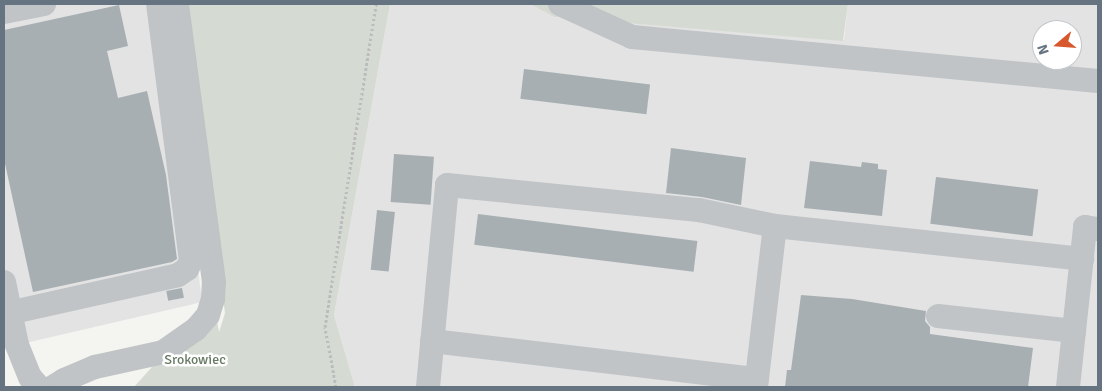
<!DOCTYPE html>
<style>
body{margin:0}
#map{position:relative;width:1102px;height:391px;overflow:hidden;background:#f4f4f1;font-family:Signika,sans-serif}
div>[style]{position:absolute}
.built>*{inset:0;background:#e2e3e2}
.green>*{inset:0;background:#d5dbd2}
.building>*{inset:0;background:#a7afb3;transform-origin:0 0}
.path>*{height:3px;margin-top:-1.5px;transform-origin:0;background:repeating-linear-gradient(90deg,#babcbe 0 2.5px,transparent 0 5px)}
.minor>*{height:24px;margin:-12px;padding:0 12px;transform-origin:12px;border-radius:12px;background:#c0c4c7}
span{translate:-50% -50%;white-space:nowrap;text-align:center;line-height:1.15;-webkit-text-stroke:5px #fff;paint-order:stroke}
.park-label{font-size:14px;color:#677863}
.frame{position:absolute;inset:0;border:5px solid #657480;pointer-events:none}
.north{position:absolute;left:1032px;top:20px;width:50px;height:50px;box-sizing:border-box;background:#fff;border:1px solid #c1c7cc;border-radius:50%;rotate:252deg;font-size:14px;font-weight:700;line-height:20px;text-align:center;color:#657480}
.north::after{content:'';display:block;margin:auto;width:18px;height:22px;background:#d8582d;clip-path:polygon(50% 0,100% 100%,50% 72%,0 100%)}
</style>
<div id="map">
<div class="built">
<i style="clip-path:polygon(4px 4px,166px 4px,202px 302px,4px 348px)"></i>
<i style="clip-path:polygon(evenodd,390px 4px,530px 4px,554px 17px,844px 40px,848px 4px,1098px 4px,1098px 387px,355px 387px,334px 315px,390px 4px,1042px 30px,1072px 30px,1072px 60px,1042px 60px,1042px 30px)"></i>
</div>
<div class="green">
<i style="clip-path:polygon(184px 4px,390px 4px,334px 315px,355px 387px,134px 387px,213px 299px,219px 332px,225px 313px)"></i>
<i style="clip-path:polygon(530px 4px,848px 4px,843px 41px,554px 17px)"></i>
</div>
<div class="building">
<i style="clip-path:polygon(119px 5px,128px 46px,107px 51px,118px 98px,147px 91px,166px 175px,177px 259px,172px 262px,33px 292px,4px 159px,4px 30px)"></i>
<i style="left:524px;top:69px;width:127px;height:30px;rotate:7deg"></i>
<i style="clip-path:polygon(671px 148px,746px 158px,741px 205px,702px 197px,666px 193px)"></i>
<i style="left:394px;top:154px;width:40px;height:48px;rotate:4deg"></i>
<i style="clip-path:polygon(810px 161px,861px 167px,862px 162px,878px 164px,878px 169px,887px 170px,882px 216px,804px 208px)"></i>
<i style="left:936px;top:177px;width:103px;height:47px;rotate:7deg"></i>
<i style="left:377px;top:210px;width:18px;height:60px;rotate:6deg"></i>
<i style="left:478px;top:214px;width:221px;height:31px;rotate:7deg"></i>
<i style="left:182px;top:288px;width:10px;height:16px;rotate:79deg"></i>
<i style="clip-path:polygon(801px 295px,852px 299px,926px 311px,925px 321px,930px 327px,930px 334px,1033px 348px,1028px 387px,785px 387px,787px 370px,791px 370px)"></i>
</div>
<div class="path">
<i style="left:336px;top:387px;width:61px;rotate:-100.4deg"></i>
<i style="left:325px;top:327px;width:327px;rotate:-81deg"></i>
</div>
<div class="minor">
<i style="left:560px;top:4px;width:79px;rotate:24.6deg"></i>
<i style="left:632px;top:37px;width:468px;rotate:5.4deg"></i>
<i style="left:4px;top:12px;width:41px;rotate:-11.3deg"></i>
<i style="left:4px;top:282px;width:64px;rotate:78.3deg"></i>
<i style="left:17px;top:345px;width:35px;rotate:68deg"></i>
<i style="left:30px;top:377px;width:13px;rotate:48deg"></i>
<i style="left:4px;top:314px;width:178px;rotate:-12.6deg"></i>
<i style="left:178px;top:275px;width:11px;rotate:-34deg"></i>
<i style="left:187px;top:269px;width:9px;rotate:-63deg"></i>
<i style="left:191px;top:261px;width:259px;rotate:-97.3deg"></i>
<i style="left:938px;top:316px;width:137px;rotate:6.3deg"></i>
<i style="left:432px;top:341px;width:327px;rotate:6.7deg"></i>
<i style="left:53px;top:387px;width:13px;rotate:-32deg"></i>
<i style="left:64px;top:380px;width:34px;rotate:-23deg"></i>
<i style="left:95px;top:367px;width:70px;rotate:-12.4deg"></i>
<i style="left:163px;top:352px;width:40px;rotate:-34.9deg"></i>
<i style="left:196px;top:329px;width:18px;rotate:-49deg"></i>
<i style="left:208px;top:315px;width:17px;rotate:-73deg"></i>
<i style="left:213px;top:299px;width:17px;rotate:-87deg"></i>
<i style="left:214px;top:282px;width:280px;rotate:-97.6deg"></i>
<i style="left:428px;top:387px;width:203px;rotate:-84.6deg"></i>
<i style="left:447px;top:185px;width:253px;rotate:5.7deg"></i>
<i style="left:699px;top:210px;width:78px;rotate:11.9deg"></i>
<i style="left:775px;top:226px;width:309px;rotate:6.1deg"></i>
<i style="left:756px;top:387px;width:162px;rotate:-83.3deg"></i>
<i style="left:1068px;top:387px;width:161px;rotate:-83.9deg"></i>
<i style="left:1085px;top:227px;width:13px;rotate:9deg"></i>
</div>
<div class="park-label">
<span style="left:195px;top:360px">Srokowiec</span>
</div>
<div class="frame"></div>
<div class="north">N</div>
</div>
